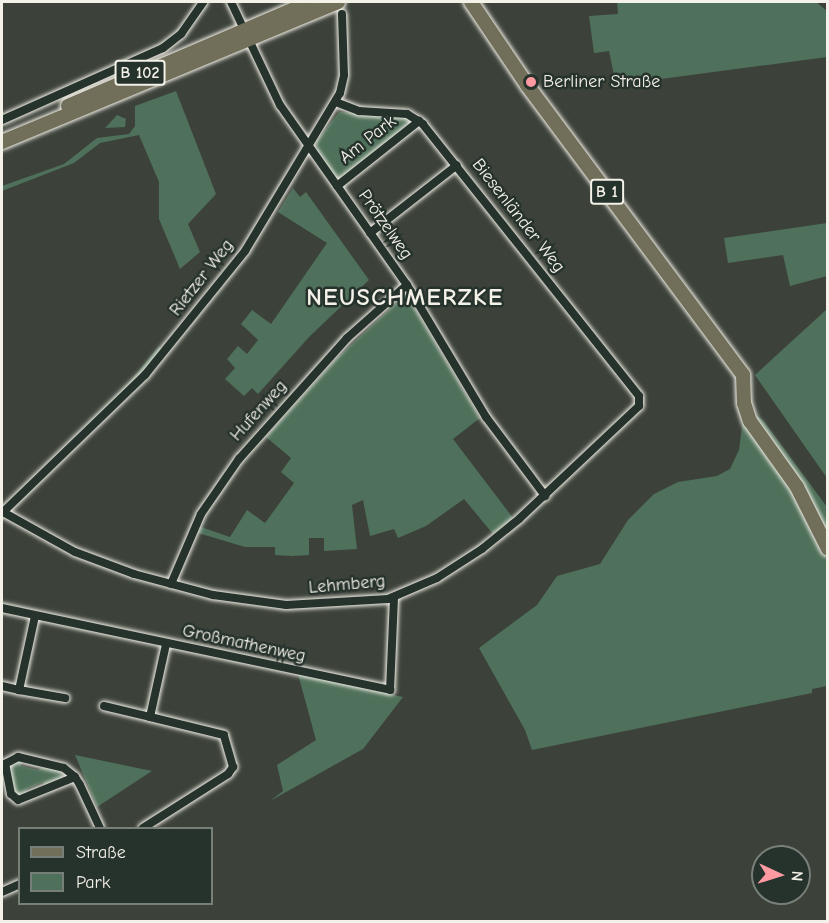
<!DOCTYPE html>
<meta charset="utf-8">
<style>
body{margin:0}
#map{position:relative;width:829px;height:923px;overflow:hidden;background:#3c423a;font-family:"Comic Neue",sans-serif}
div>[style]{position:absolute}
.green>*{inset:0;background:#4f705a}
.roads{filter:drop-shadow(0 0 2px #f4f1e8) drop-shadow(0 0 2px #f4f1e8)}
.minor>*{height:8px;margin:-4px;padding:0 4px;transform-origin:4px;border-radius:4px;background:#26332d}
.primary>*{height:14px;margin:-7px;padding:0 7px;transform-origin:7px;border-radius:7px;background:#716e59}
.dots>*{width:16px;height:16px;translate:-50% -50%;box-sizing:border-box;border:3px solid #26332d;border-radius:50%}
span{translate:-50% -50%;white-space:nowrap;text-align:center;line-height:1.15;-webkit-text-stroke:5px #26332d;paint-order:stroke}
.shield-label span{padding:2px 4px;background:#26332d;border:2px solid;border-radius:4px;-webkit-text-stroke-width:0}
.shield-label{font-size:16px;color:#f4f1e8;font-weight:700}
.poi-label{font-size:18px;color:#f4f1e8}
.left{translate:0 -50%;text-align:left}
.street-label{font-size:18px;color:#f4f1e8}
.district-label{font-size:24px;color:#f4f1e8;font-weight:700;letter-spacing:1.5px}
.frame{position:absolute;inset:0;border:3px solid #f4f1e8;pointer-events:none}
.legend{position:absolute;left:18px;top:827px;width:195px;height:78px;box-sizing:border-box;background:#26332d;border:2px solid #787f78;margin:0;padding:8px 10px;list-style:none;font-size:18px;color:#f4f1e8}
.legend li{display:flex;align-items:center;gap:12px;height:30px}
.legend b{width:30px;border:2px solid #787f78}
.north{position:absolute;left:751px;top:845px;width:60px;height:60px;box-sizing:border-box;background:#26332d;border:2px solid #787f78;border-radius:50%;rotate:94deg;font-size:16px;font-weight:700;line-height:24px;text-align:center;color:#f4f1e8}
.north::after{content:'';display:block;margin:auto;width:21px;height:27px;background:#ff9aa2;clip-path:polygon(50% 0,100% 100%,50% 72%,0 100%)}
</style>
<div id="map">
<div class="green">
<i style="clip-path:polygon(617px 2px,816px 2px,827px 11px,827px 57px,616px 85px,609px 51px,594px 53px,589px 16px,618px 14px)"></i>
<i style="clip-path:polygon(176px 91px,216px 194px,188px 224px,200px 252px,180px 269px,159px 219px,159px 182px,139px 135px,100px 143px,74px 163px,2px 191px,2px 186px,64px 164px,97px 138px,129px 134px,135px 126px,135px 106px)"></i>
<i style="clip-path:polygon(339px 112px,406px 117px,412px 122px,337px 182px,317px 153px,316px 142px)"></i>
<i style="clip-path:polygon(117px 115px,126px 119px,125px 127px,105px 128px)"></i>
<i style="clip-path:polygon(293px 188px,300px 197px,306px 192px,369px 280px,310px 336px,258px 394px,252px 388px,244px 396px,225px 379px,235px 368px,227px 359px,238px 346px,247px 354px,258px 340px,241px 324px,252px 310px,271px 324px,327px 243px,278px 212px)"></i>
<i style="clip-path:polygon(827px 223px,827px 276px,790px 286px,783px 255px,728px 263px,724px 238px)"></i>
<i style="clip-path:polygon(406px 294px,480px 418px,453px 439px,513px 518px,493px 534px,464px 499px,426px 526px,398px 538px,394px 529px,370px 536px,363px 500px,352px 505px,357px 549px,324px 551px,324px 538px,309px 538px,309px 555px,292px 556px,275px 555px,275px 547px,245px 547px,198px 533px,201px 527px,230px 537px,247px 510px,265px 523px,294px 483px,281px 472px,291px 458px,266px 437px,336px 359px)"></i>
<i style="clip-path:polygon(827px 309px,827px 478px,755px 375px)"></i>
<i style="clip-path:polygon(159px 346px,162px 350px,143px 373px,2px 509px,127px 385px)"></i>
<i style="clip-path:polygon(754px 415px,763px 420px,827px 507px,827px 686px,812px 689px,812px 693px,532px 750px,525px 730px,479px 648px,537px 605px,557px 576px,600px 564px,628px 520px,654px 494px,678px 482px,717px 476px,730px 469px,739px 450px,743px 419px)"></i>
<i style="clip-path:polygon(298px 674px,403px 697px,363px 749px,270px 801px,283px 791px,277px 765px,316px 740px)"></i>
<i style="clip-path:polygon(75px 755px,152px 771px,97px 807px)"></i>
<i style="clip-path:polygon(13px 761px,22px 761px,21px 766px,38px 770px,45px 766px,61px 771px,63px 778px,46px 787px,43px 782px,27px 789px,25px 796px,15px 795px,8px 767px)"></i>
</div>
<div class="roads">
<div class="minor">
<i style="left:231px;top:2px;width:114px;rotate:64.6deg"></i>
<i style="left:280px;top:105px;width:220px;rotate:54.8deg"></i>
<i style="left:407px;top:285px;width:154px;rotate:59.1deg"></i>
<i style="left:486px;top:417px;width:99px;rotate:53.2deg"></i>
<i style="left:2px;top:120px;width:176px;rotate:-24.1deg"></i>
<i style="left:163px;top:48px;width:23px;rotate:-38deg"></i>
<i style="left:181px;top:34px;width:39px;rotate:-55deg"></i>
<i style="left:337px;top:186px;width:105px;rotate:-38.4deg"></i>
<i style="left:370px;top:233px;width:110px;rotate:-38deg"></i>
<i style="left:3px;top:512px;width:82px;rotate:29.1deg"></i>
<i style="left:75px;top:552px;width:63px;rotate:20.4deg"></i>
<i style="left:134px;top:574px;width:82px;rotate:14.9deg"></i>
<i style="left:213px;top:595px;width:74px;rotate:7.8deg"></i>
<i style="left:286px;top:605px;width:102px;rotate:-3.4deg"></i>
<i style="left:388px;top:599px;width:53px;rotate:-23.2deg"></i>
<i style="left:437px;top:578px;width:54px;rotate:-32.8deg"></i>
<i style="left:482px;top:549px;width:48px;rotate:-39deg"></i>
<i style="left:519px;top:519px;width:165px;rotate:-43.3deg"></i>
<i style="left:639px;top:406px;width:10px;rotate:-90deg"></i>
<i style="left:639px;top:396px;width:347px;rotate:-128.5deg"></i>
<i style="left:423px;top:124px;width:19px;rotate:-148deg"></i>
<i style="left:407px;top:114px;width:48px;rotate:-176.4deg"></i>
<i style="left:359px;top:111px;width:25px;rotate:-159deg"></i>
<i style="left:2px;top:513px;width:199px;rotate:-44deg"></i>
<i style="left:145px;top:375px;width:159px;rotate:-51.1deg"></i>
<i style="left:245px;top:251px;width:184px;rotate:-59deg"></i>
<i style="left:340px;top:93px;width:18px;rotate:-77deg"></i>
<i style="left:344px;top:75px;width:61px;rotate:-91.9deg"></i>
<i style="left:171px;top:584px;width:76px;rotate:-66.8deg"></i>
<i style="left:201px;top:514px;width:67px;rotate:-55.4deg"></i>
<i style="left:239px;top:459px;width:162px;rotate:-48.2deg"></i>
<i style="left:347px;top:338px;width:80px;rotate:-41.5deg"></i>
<i style="left:2px;top:608px;width:397px;rotate:11.9deg"></i>
<i style="left:390px;top:690px;width:93px;rotate:-87.5deg"></i>
<i style="left:35px;top:616px;width:76px;rotate:102.2deg"></i>
<i style="left:19px;top:690px;width:47px;rotate:9.9deg"></i>
<i style="left:2px;top:686px;width:17px;rotate:13deg"></i>
<i style="left:104px;top:706px;width:47px;rotate:13.4deg"></i>
<i style="left:75px;top:777px;width:61px;rotate:158deg"></i>
<i style="left:18px;top:800px;width:9px;rotate:-139deg"></i>
<i style="left:11px;top:794px;width:31px;rotate:-101deg"></i>
<i style="left:5px;top:764px;width:15px;rotate:-28deg"></i>
<i style="left:18px;top:757px;width:47px;rotate:13.4deg"></i>
<i style="left:64px;top:768px;width:14px;rotate:39deg"></i>
<i style="left:75px;top:777px;width:9px;rotate:58deg"></i>
<i style="left:80px;top:785px;width:47px;rotate:65.1deg"></i>
<i style="left:143px;top:828px;width:101px;rotate:-32.4deg"></i>
<i style="left:228px;top:774px;width:9px;rotate:-54deg"></i>
<i style="left:233px;top:767px;width:33px;rotate:-106deg"></i>
<i style="left:224px;top:735px;width:76px;rotate:-166.3deg"></i>
<i style="left:150px;top:717px;width:75px;rotate:-77.6deg"></i>
<i style="left:2px;top:892px;width:20px;rotate:-24deg"></i>
</div>
<div class="primary">
<i style="left:471px;top:2px;width:100px;rotate:56deg"></i>
<i style="left:527px;top:85px;width:362px;rotate:53.3deg"></i>
<i style="left:743px;top:375px;width:28px;rotate:88deg"></i>
<i style="left:744px;top:403px;width:19px;rotate:72deg"></i>
<i style="left:750px;top:421px;width:81px;rotate:54.5deg"></i>
<i style="left:797px;top:487px;width:69px;rotate:63.4deg"></i>
<i style="left:68px;top:106px;width:264px;rotate:-23.2deg"></i>
<i style="left:2px;top:142px;width:364px;rotate:-22.6deg"></i>
</div>
</div>
<div class="dots">
<i style="left:531px;top:82px;background:#ff9aa2"></i>
</div>
<div class="shield-label">
<span style="left:140px;top:73px">B 102</span>
<span style="left:607px;top:192px">B 1</span>
</div>
<div class="poi-label">
<span class="left" style="left:543px;top:82px">Berliner Straße</span>
</div>
<div class="street-label">
<span style="left:368px;top:140px;rotate:-38deg">Am Park</span>
<span style="left:518px;top:216px;rotate:52deg">Biesenländer Weg</span>
<span style="left:385px;top:225px;rotate:55deg">Prötzelweg</span>
<span style="left:202px;top:278px;rotate:-52deg">Rietzer Weg</span>
<span style="left:259px;top:411px;rotate:-48deg">Hufenweg</span>
<span style="left:347px;top:585px;rotate:-5deg">Lehmberg</span>
<span style="left:244px;top:644px;rotate:12deg">Großmathenweg</span>
</div>
<div class="district-label">
<span style="left:405px;top:298px">NEUSCHMERZKE</span>
</div>
<div class="frame"></div>
<ul class="legend">
<li><b style="height:8px;background:#716e59"></b>Straße</li>
<li><b style="height:16px;background:#4f705a"></b>Park</li>
</ul>
<div class="north">N</div>
</div>
